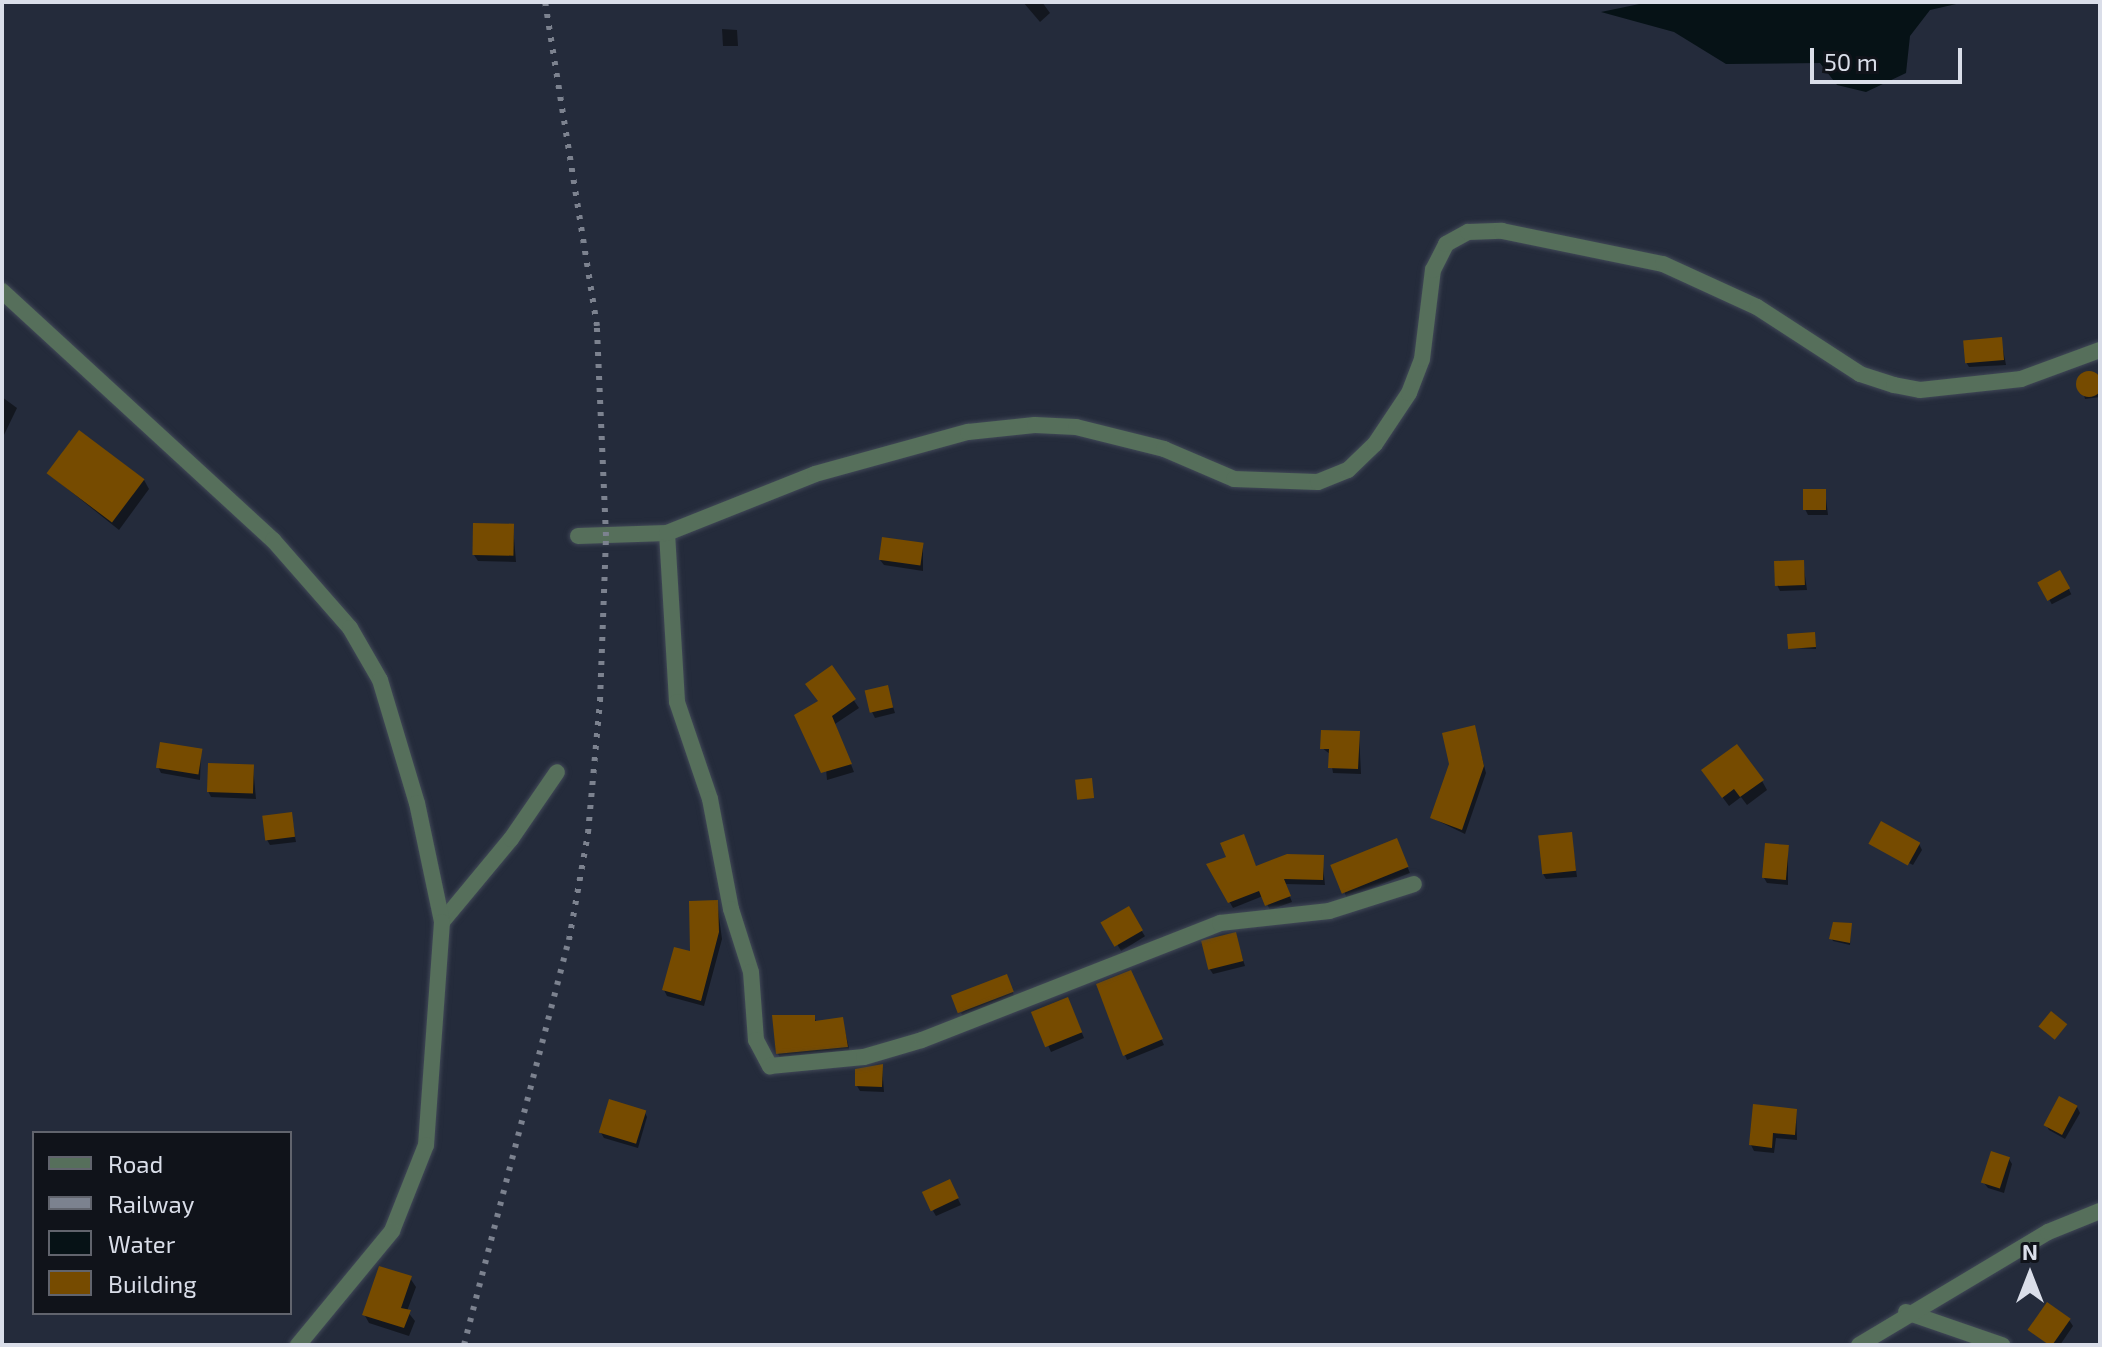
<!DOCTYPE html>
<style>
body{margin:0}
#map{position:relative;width:2102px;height:1347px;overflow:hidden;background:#242b3b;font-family:"Exo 2",sans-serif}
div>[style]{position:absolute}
.water>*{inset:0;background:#061216}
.shadow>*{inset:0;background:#0007;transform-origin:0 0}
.building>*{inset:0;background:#764b00;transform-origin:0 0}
.round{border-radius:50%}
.roads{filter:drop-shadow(0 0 2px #414857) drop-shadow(0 0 2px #414857)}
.minor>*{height:16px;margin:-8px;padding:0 8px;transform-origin:8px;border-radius:8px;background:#566f5b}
.tertiary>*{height:16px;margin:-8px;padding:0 8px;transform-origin:8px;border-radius:8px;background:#566f5b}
.rail>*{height:6px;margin-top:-3px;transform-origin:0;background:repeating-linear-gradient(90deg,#7c828f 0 4px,transparent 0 12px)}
span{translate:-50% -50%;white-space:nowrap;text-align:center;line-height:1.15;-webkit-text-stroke:8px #10131a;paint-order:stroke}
.frame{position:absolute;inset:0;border:4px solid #dadee9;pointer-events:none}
.legend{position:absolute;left:32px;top:1131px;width:260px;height:184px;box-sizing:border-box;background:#10131a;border:2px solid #61646d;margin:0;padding:10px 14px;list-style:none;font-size:24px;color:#dadee9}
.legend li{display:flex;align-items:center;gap:16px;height:40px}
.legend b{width:40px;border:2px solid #61646d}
.north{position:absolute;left:1990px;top:1235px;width:80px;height:80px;-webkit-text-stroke:6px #10131a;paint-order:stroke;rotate:0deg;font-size:22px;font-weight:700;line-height:32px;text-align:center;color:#dadee9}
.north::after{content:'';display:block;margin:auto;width:28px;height:36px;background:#dadee9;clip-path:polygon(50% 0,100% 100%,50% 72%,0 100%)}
.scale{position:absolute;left:1810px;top:48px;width:152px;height:36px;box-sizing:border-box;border:4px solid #dadee9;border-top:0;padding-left:10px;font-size:24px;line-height:28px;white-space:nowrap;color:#dadee9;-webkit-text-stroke:6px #10131a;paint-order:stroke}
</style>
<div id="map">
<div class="water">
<i style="clip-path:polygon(1649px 2px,1965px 2px,1930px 10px,1910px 36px,1906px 73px,1866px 92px,1837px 85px,1820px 63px,1726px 64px,1674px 32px,1601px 12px)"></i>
</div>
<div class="shadow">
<i style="clip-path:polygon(1023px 2px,1042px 2px,1050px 13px,1040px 22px)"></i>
<i style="clip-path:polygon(722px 29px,737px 30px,738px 46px,723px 46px)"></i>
<i style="clip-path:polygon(2001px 339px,2006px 365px,1969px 367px,1966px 362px)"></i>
<i style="clip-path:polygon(2100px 374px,2100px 397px,2085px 399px,2079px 376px)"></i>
<i style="clip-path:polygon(2px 397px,17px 408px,3px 437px,2px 437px)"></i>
<i style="clip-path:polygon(49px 474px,144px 480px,149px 489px,119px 530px)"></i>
<i style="clip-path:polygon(1825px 491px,1828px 515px,1808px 515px,1805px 509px)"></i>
<i style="clip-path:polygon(513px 526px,516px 562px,478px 561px,474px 555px)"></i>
<i style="clip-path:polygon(923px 545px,923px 571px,884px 565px,880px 560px)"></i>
<i style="clip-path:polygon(1803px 562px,1807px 590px,1780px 591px,1777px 585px)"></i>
<i style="left:2060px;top:572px;width:25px;height:22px;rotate:63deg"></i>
<i style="clip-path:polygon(1815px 636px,1816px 649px,1790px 648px)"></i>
<i style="clip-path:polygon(832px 668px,859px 708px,835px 724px,854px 772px,827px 780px,820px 703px)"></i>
<i style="clip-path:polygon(887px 688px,895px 713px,875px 718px,872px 712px)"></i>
<i style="clip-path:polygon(1474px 727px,1486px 773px,1465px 834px,1432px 818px,1451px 764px)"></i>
<i style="clip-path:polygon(1359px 733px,1361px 774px,1333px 773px,1330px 754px,1322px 748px)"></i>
<i style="clip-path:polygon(201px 751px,200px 780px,161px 773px,158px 767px)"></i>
<i style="clip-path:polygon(253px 767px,256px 799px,211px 797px,208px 791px)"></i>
<i style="clip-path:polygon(1709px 779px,1762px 781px,1767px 790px,1747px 805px,1741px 797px,1729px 806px)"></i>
<i style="clip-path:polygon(291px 815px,296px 842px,270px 845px,267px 840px)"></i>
<i style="clip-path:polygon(1571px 834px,1577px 877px,1546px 879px,1543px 874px)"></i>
<i style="clip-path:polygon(1871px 844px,1919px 844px,1922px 850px,1913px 865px)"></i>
<i style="left:1399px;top:846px;width:29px;height:68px;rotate:68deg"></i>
<i style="clip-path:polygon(1788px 847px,1788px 885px,1767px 883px,1764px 878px)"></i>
<i style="clip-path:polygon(1322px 857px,1325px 885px,1285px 884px,1292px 902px,1270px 910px,1263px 896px,1233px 908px,1209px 865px,1256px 868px)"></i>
<i style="clip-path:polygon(717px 902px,722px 939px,704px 1006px,667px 996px,664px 990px,692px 954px)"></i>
<i style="left:1128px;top:909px;width:32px;height:28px;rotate:58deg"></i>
<i style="clip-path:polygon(1851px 925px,1850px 945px,1833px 941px,1832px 939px)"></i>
<i style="clip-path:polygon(1235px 935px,1245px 966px,1213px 974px,1209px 968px)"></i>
<i style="clip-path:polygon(1133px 977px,1164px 1045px,1127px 1060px,1125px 1055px)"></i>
<i style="clip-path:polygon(1009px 982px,1015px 998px,964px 1018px,961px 1013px)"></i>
<i style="clip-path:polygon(1070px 1004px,1084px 1038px,1051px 1052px,1034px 1013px)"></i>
<i style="clip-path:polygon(814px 1017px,817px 1023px,842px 1019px,850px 1052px,781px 1059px,778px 1054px)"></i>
<i style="clip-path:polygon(882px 1066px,884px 1092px,860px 1091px,857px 1086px)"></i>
<i style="clip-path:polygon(2077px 1107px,2080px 1113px,2065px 1139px,2049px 1130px,2046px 1125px)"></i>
<i style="clip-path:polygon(1796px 1110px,1797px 1140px,1776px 1138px,1774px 1153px,1754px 1151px,1751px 1145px)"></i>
<i style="clip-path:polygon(644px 1111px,647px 1117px,638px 1148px,604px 1138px,601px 1133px)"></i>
<i style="clip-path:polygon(2009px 1159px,2012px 1164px,2004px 1193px,1988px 1188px,1984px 1183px)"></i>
<i style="clip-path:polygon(952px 1187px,961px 1205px,936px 1216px,933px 1211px)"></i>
<i style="clip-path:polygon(410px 1278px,416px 1287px,407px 1311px,415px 1321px,409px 1336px,369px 1323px,364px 1314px)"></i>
<i style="clip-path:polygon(2069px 1320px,2073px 1326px,2060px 1345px,2049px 1345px,2031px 1330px)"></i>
</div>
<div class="building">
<i style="left:2002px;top:337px;width:23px;height:39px;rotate:85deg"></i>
<i class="round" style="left:2076px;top:371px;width:26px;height:26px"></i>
<i style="left:79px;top:430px;width:82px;height:54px;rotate:37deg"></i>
<i style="left:1803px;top:489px;width:23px;height:21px"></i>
<i style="left:473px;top:523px;width:41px;height:32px;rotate:1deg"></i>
<i style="left:882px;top:537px;width:42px;height:23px;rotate:8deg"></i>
<i style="left:1804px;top:560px;width:25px;height:30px;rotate:88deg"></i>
<i style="left:2060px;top:570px;width:21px;height:26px;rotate:61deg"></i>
<i style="left:1815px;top:632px;width:15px;height:28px;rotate:86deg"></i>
<i style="clip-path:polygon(832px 665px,856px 699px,832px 716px,852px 764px,821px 773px,794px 715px,818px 701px,805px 684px)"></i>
<i style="left:888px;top:685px;width:23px;height:24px;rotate:77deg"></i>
<i style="clip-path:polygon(1475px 725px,1484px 766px,1462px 830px,1430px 818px,1449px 764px,1442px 733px)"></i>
<i style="clip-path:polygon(1321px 730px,1360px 731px,1358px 769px,1328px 768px,1329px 749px,1320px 749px)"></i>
<i style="left:160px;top:742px;width:43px;height:26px;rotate:9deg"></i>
<i style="clip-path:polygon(1737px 744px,1764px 780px,1740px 797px,1734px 789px,1722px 798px,1701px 770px)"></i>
<i style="left:208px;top:763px;width:46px;height:29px;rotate:2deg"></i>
<i style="left:1092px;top:778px;width:20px;height:17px;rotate:84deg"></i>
<i style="left:292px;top:812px;width:25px;height:30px;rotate:83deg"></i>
<i style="left:1881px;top:821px;width:45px;height:26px;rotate:29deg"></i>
<i style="left:1572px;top:832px;width:39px;height:34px;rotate:84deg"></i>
<i style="clip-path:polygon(1244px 834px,1256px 866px,1287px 854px,1324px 855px,1323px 880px,1284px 879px,1291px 896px,1265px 906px,1259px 891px,1228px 903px,1206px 864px,1226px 857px,1220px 843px)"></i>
<i style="left:1397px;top:838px;width:31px;height:72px;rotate:68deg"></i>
<i style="left:1765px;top:843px;width:24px;height:35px;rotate:5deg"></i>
<i style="clip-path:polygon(718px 900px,719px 932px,701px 1001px,662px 990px,674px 947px,690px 951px,689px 901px)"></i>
<i style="left:1129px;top:906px;width:28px;height:33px;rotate:60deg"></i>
<i style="clip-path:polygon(1833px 922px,1852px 923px,1850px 943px,1829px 939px)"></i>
<i style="left:1236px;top:932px;width:30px;height:36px;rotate:76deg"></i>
<i style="clip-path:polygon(1131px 970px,1163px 1039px,1123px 1056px,1096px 984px)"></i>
<i style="left:1007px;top:974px;width:19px;height:60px;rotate:69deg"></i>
<i style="left:1068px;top:997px;width:38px;height:40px;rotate:68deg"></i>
<i style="left:2051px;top:1011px;width:21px;height:20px;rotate:39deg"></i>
<i style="clip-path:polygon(772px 1015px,815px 1015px,815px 1021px,843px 1017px,848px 1047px,776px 1054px)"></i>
<i style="clip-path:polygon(883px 1064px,882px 1087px,855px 1086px,855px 1069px)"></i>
<i style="left:2059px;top:1096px;width:21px;height:33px;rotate:28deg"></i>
<i style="left:609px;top:1099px;width:39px;height:35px;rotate:17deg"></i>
<i style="clip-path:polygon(1753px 1104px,1797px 1109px,1795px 1135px,1773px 1133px,1772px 1148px,1749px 1145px)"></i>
<i style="left:1991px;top:1151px;width:20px;height:33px;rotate:18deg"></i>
<i style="left:950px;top:1179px;width:21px;height:31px;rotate:65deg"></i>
<i style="clip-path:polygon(379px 1266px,412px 1276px,401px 1308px,411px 1310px,404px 1328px,362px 1315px)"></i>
<i style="left:2047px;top:1302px;width:29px;height:34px;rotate:35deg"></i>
</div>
<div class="roads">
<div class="minor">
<i style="left:667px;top:533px;width:169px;rotate:86.6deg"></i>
<i style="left:677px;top:702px;width:102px;rotate:71.2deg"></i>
<i style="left:710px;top:799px;width:112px;rotate:79.2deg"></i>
<i style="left:731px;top:909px;width:66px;rotate:72.4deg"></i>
<i style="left:751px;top:972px;width:68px;rotate:85.8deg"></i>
<i style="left:756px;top:1040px;width:30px;rotate:62deg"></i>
<i style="left:770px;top:1066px;width:94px;rotate:-5.5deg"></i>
<i style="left:864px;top:1057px;width:60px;rotate:-16.3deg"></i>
<i style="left:922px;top:1040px;width:320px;rotate:-21.4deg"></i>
<i style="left:1220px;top:923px;width:110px;rotate:-6.3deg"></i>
<i style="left:1329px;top:911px;width:89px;rotate:-17.6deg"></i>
<i style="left:578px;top:536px;width:89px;rotate:-1.9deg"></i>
<i style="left:667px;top:533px;width:159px;rotate:-21.7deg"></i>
<i style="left:815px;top:474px;width:159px;rotate:-15.4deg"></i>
<i style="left:968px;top:432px;width:67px;rotate:-6deg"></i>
<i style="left:1035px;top:425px;width:41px;rotate:2.8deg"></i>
<i style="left:1076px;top:427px;width:91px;rotate:14deg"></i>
<i style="left:1164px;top:449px;width:76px;rotate:23.2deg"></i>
<i style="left:1234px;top:479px;width:84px;rotate:2deg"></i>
<i style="left:1318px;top:482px;width:32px;rotate:-22deg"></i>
<i style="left:1348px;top:470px;width:37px;rotate:-44deg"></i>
<i style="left:1375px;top:444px;width:61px;rotate:-56.3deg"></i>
<i style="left:1409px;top:393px;width:36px;rotate:-69deg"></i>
<i style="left:1422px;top:359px;width:90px;rotate:-83deg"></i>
<i style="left:1433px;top:270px;width:29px;rotate:-63deg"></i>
<i style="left:1446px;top:244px;width:25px;rotate:-29deg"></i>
<i style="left:1468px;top:232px;width:34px;rotate:-2deg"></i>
<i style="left:1502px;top:231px;width:164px;rotate:11.6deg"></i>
<i style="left:1663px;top:264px;width:103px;rotate:24.6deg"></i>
<i style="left:1757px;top:307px;width:123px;rotate:33deg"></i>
<i style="left:1860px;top:374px;width:36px;rotate:18deg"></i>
<i style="left:1894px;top:385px;width:26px;rotate:11deg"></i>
<i style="left:1920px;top:390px;width:102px;rotate:-6.2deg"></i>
<i style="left:2021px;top:379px;width:84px;rotate:-20.2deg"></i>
<i style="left:442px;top:922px;width:108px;rotate:-50.3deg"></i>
<i style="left:511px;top:839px;width:81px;rotate:-55.5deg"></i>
<i style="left:1906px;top:1312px;width:102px;rotate:19deg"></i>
<i style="left:1859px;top:1345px;width:220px;rotate:-30.9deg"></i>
<i style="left:2048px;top:1232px;width:56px;rotate:-22deg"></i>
</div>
<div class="tertiary">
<i style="left:2px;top:291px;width:368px;rotate:42.6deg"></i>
<i style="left:273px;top:540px;width:117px;rotate:48.8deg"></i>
<i style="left:350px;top:628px;width:60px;rotate:60deg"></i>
<i style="left:380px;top:680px;width:128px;rotate:73.3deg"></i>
<i style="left:417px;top:803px;width:122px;rotate:78.1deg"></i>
<i style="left:442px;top:922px;width:224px;rotate:94.1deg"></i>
<i style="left:426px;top:1145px;width:92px;rotate:111.6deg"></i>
<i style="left:392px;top:1231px;width:148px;rotate:129.5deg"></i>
</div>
</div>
<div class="rail">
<i style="left:464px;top:1345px;width:418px;rotate:-75.5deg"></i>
<i style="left:569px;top:940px;width:109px;rotate:-79.9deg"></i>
<i style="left:588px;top:833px;width:133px;rotate:-84.8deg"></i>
<i style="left:600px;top:701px;width:165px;rotate:-87.9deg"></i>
<i style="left:606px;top:536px;width:210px;rotate:-92.5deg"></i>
<i style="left:597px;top:326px;width:328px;rotate:-99.1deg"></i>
</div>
<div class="frame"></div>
<ul class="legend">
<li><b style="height:10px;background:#566f5b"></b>Road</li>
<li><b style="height:10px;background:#7c828f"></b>Railway</li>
<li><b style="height:22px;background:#061216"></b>Water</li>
<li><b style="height:22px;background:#764b00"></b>Building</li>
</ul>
<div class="north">N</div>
<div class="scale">50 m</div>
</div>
